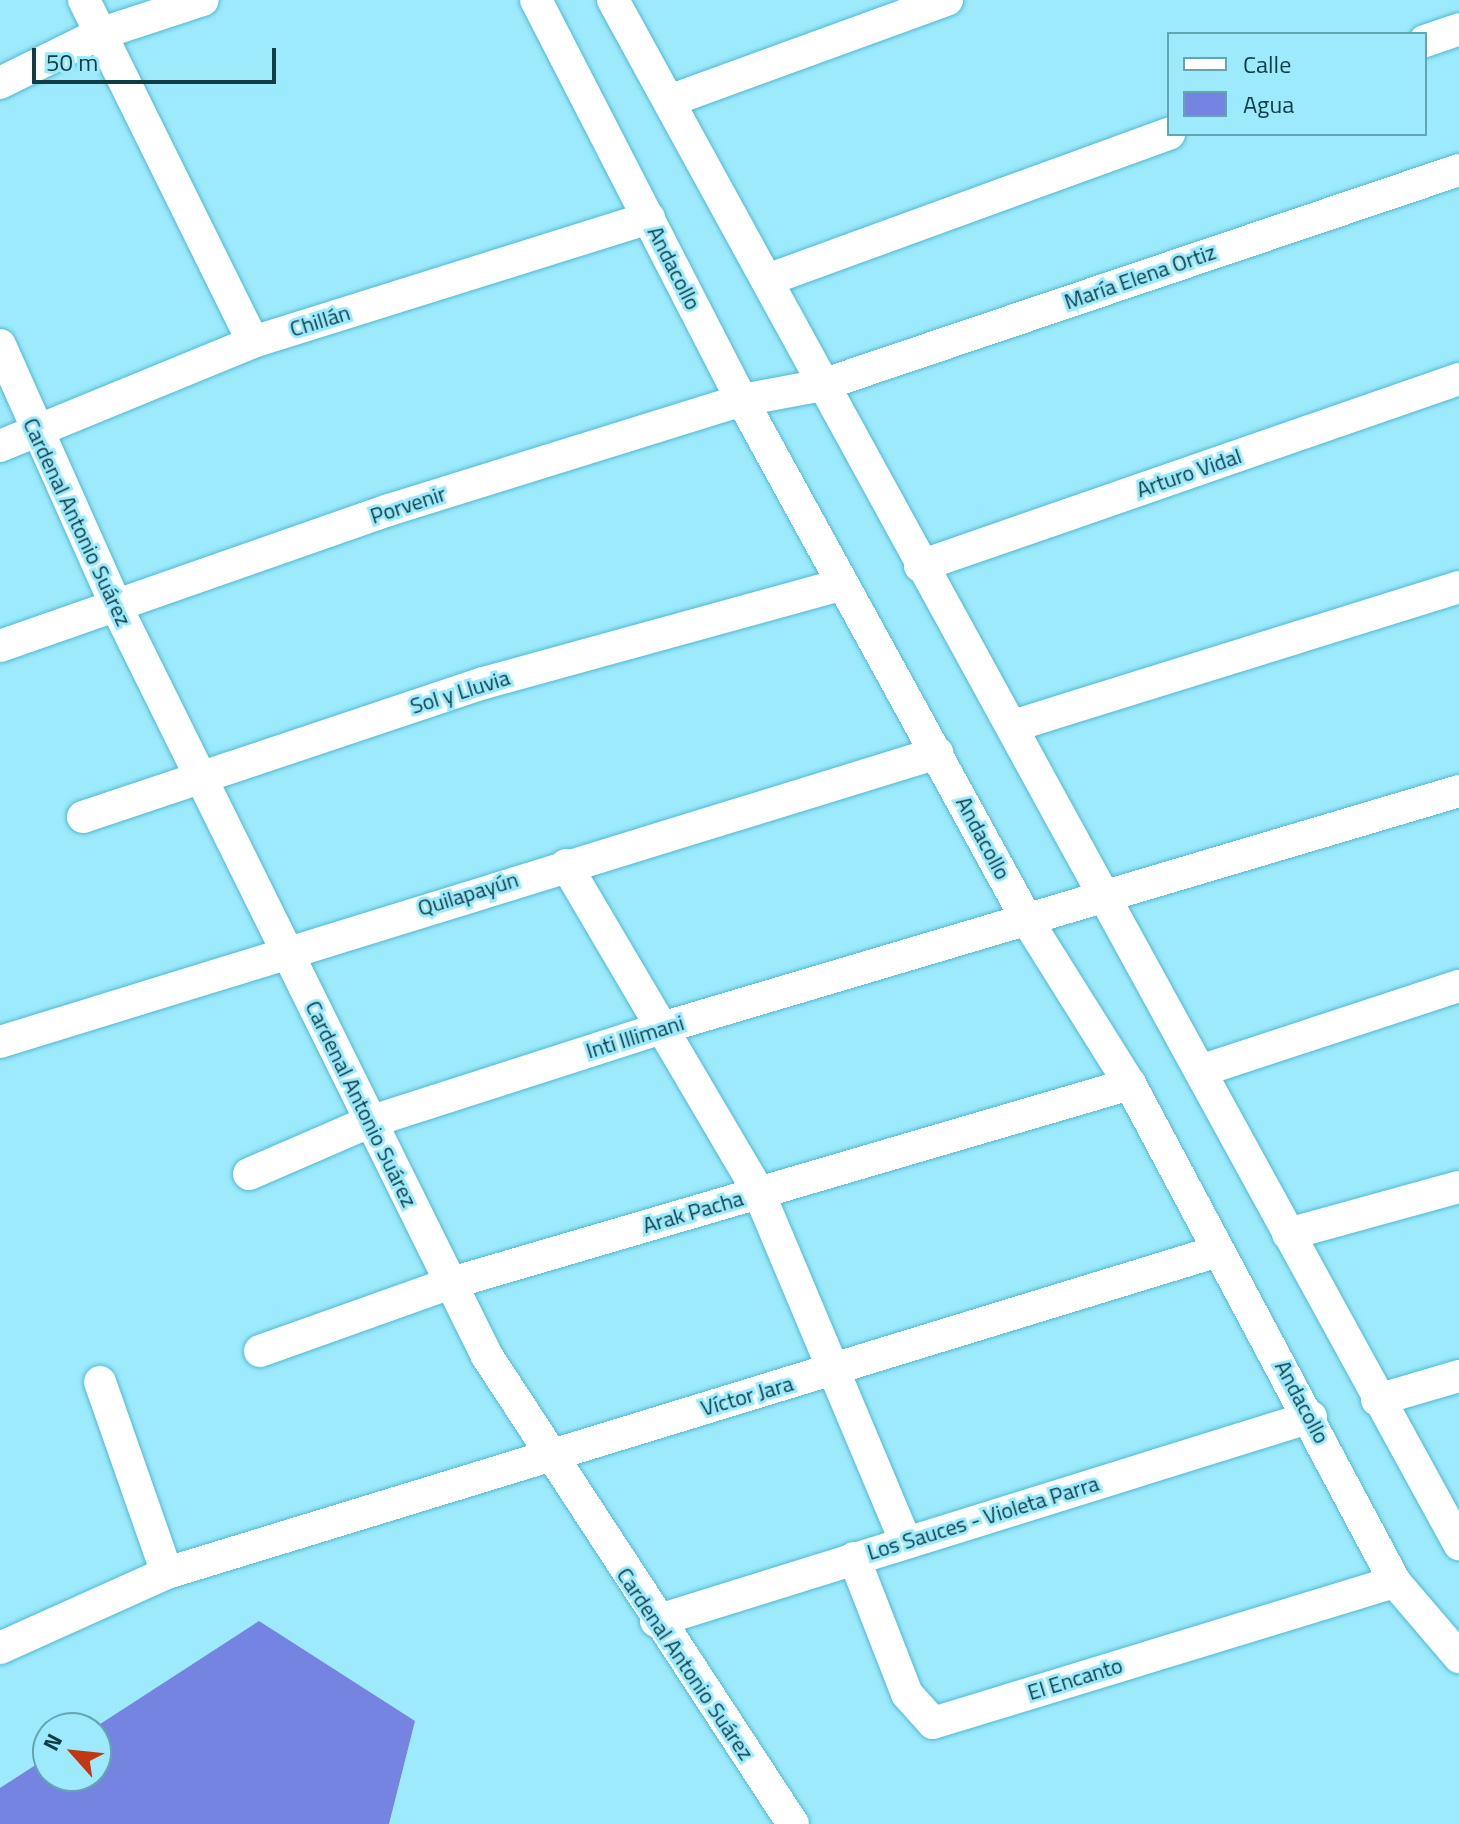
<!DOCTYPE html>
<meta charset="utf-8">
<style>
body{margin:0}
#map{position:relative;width:1459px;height:1824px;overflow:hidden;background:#9ceafc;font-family:"Titillium Web",sans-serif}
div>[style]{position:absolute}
.water>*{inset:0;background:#7584e1}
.roads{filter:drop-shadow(0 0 2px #52b9d0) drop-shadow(0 0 2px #52b9d0)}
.minor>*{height:32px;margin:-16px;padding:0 16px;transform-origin:16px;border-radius:16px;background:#fff}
span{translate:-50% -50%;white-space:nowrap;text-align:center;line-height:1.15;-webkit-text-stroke:6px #9ceafc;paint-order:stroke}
.street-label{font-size:22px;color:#103d46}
.legend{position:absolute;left:1167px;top:32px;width:260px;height:104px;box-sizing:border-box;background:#9ceafc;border:2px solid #64a5b3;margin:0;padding:10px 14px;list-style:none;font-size:24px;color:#103d46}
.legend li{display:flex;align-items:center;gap:16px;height:40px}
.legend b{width:40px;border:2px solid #64a5b3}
.north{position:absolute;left:32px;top:1712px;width:80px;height:80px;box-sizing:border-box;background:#9ceafc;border:2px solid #64a5b3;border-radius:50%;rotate:297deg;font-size:22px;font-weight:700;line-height:32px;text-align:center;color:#103d46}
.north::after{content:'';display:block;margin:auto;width:28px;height:36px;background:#c13713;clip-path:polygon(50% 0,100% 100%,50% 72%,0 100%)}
.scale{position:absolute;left:32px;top:48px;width:244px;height:36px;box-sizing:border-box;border:4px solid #103d46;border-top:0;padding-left:10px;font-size:24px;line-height:28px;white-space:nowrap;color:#103d46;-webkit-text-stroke:6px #9ceafc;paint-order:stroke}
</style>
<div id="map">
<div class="water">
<i style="clip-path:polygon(259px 1621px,415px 1721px,389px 1824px,0 1824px,0 1788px,48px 1757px,48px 1776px,96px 1776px,94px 1728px)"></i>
</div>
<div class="roads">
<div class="minor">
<i style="left:84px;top:0;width:381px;rotate:63.7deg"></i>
<i style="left:536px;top:0;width:450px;rotate:62.8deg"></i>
<i style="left:742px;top:400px;width:593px;rotate:61.27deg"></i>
<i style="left:1027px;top:920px;width:194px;rotate:57.9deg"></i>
<i style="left:1130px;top:1084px;width:564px;rotate:61.98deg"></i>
<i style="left:1395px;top:1582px;width:99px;rotate:49.5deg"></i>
<i style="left:613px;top:0;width:1761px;rotate:61.28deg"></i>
<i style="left:1425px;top:41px;width:36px;rotate:-19deg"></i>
<i style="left:0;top:83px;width:110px;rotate:-26.3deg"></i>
<i style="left:99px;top:34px;width:109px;rotate:-18.1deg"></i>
<i style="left:669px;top:101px;width:296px;rotate:-20deg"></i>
<i style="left:767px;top:280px;width:428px;rotate:-20deg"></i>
<i style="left:0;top:345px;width:286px;rotate:66deg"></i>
<i style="left:116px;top:606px;width:837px;rotate:63.68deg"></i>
<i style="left:487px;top:1356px;width:559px;rotate:56.82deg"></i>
<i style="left:0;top:446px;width:274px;rotate:-22.3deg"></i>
<i style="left:253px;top:342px;width:415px;rotate:-17.4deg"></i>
<i style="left:920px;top:566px;width:571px;rotate:-19.13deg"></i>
<i style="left:0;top:646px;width:412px;rotate:-19.3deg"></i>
<i style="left:389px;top:510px;width:370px;rotate:-17.3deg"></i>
<i style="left:742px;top:400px;width:81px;rotate:-10.6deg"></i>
<i style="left:822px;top:385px;width:672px;rotate:-18.65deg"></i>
<i style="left:1013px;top:726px;width:467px;rotate:-17.3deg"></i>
<i style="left:83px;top:817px;width:423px;rotate:-18.5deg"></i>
<i style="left:484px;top:683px;width:372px;rotate:-15.4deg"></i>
<i style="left:566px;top:865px;width:381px;rotate:59.5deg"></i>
<i style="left:759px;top:1193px;width:377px;rotate:67.2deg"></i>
<i style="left:0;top:1042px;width:981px;rotate:-17.14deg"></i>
<i style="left:1200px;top:1071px;width:273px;rotate:-18.2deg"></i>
<i style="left:249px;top:1174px;width:131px;rotate:-23.4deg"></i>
<i style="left:369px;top:1122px;width:311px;rotate:-17.8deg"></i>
<i style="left:665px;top:1027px;width:828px;rotate:-16.55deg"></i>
<i style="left:1288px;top:1234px;width:177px;rotate:-15.4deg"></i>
<i style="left:260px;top:1351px;width:200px;rotate:-19.6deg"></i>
<i style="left:448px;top:1284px;width:711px;rotate:-16.34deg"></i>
<i style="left:100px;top:1382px;width:202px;rotate:70.7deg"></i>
<i style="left:1377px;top:1400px;width:85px;rotate:-16.3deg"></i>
<i style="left:854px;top:1558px;width:146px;rotate:68.7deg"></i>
<i style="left:907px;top:1694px;width:39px;rotate:48deg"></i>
<i style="left:933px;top:1723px;width:483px;rotate:-17deg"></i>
<i style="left:656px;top:1621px;width:686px;rotate:-17.3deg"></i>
<i style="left:0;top:1648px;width:183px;rotate:-24.2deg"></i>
<i style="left:167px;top:1573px;width:1099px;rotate:-17.03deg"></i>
</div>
</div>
<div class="street-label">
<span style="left:674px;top:268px;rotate:63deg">Andacollo</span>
<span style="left:1140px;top:277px;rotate:-19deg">María Elena Ortiz</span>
<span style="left:320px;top:321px;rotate:-17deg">Chillán</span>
<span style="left:1189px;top:473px;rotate:-19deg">Arturo Vidal</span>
<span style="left:408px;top:505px;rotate:-18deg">Porvenir</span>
<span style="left:77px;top:522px;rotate:65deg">Cardenal Antonio Suárez</span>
<span style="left:460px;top:692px;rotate:-17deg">Sol y Lluvia</span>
<span style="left:983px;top:838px;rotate:62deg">Andacollo</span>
<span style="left:468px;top:894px;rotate:-17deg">Quilapayún</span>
<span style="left:635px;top:1037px;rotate:-17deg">Inti Illimani</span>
<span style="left:361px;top:1104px;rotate:64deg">Cardenal Antonio Suárez</span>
<span style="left:693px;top:1212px;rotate:-16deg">Arak Pacha</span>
<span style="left:747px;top:1396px;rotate:-16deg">Víctor Jara</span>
<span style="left:1302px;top:1402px;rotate:62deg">Andacollo</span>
<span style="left:983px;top:1518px;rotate:-17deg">Los Sauces - Violeta Parra</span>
<span style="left:685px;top:1664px;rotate:56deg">Cardenal Antonio Suárez</span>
<span style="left:1075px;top:1679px;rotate:-17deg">El Encanto</span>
</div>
<ul class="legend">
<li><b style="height:10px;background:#fff"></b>Calle</li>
<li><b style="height:22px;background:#7584e1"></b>Agua</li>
</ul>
<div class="north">N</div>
<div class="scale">50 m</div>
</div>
